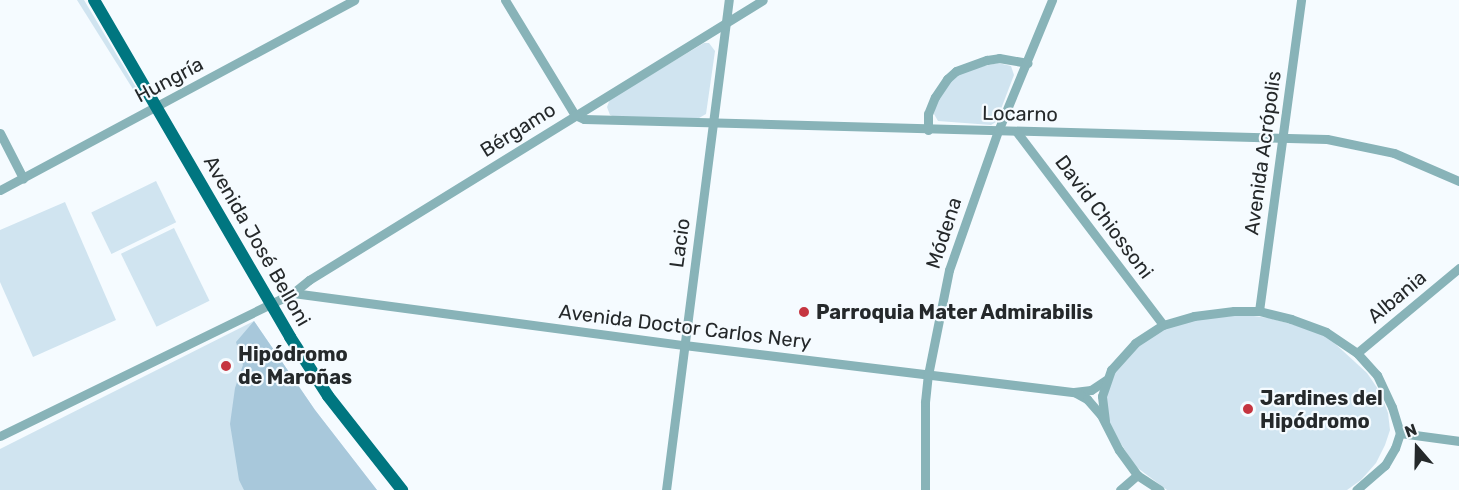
<!DOCTYPE html>
<meta charset="utf-8">
<style>
body{margin:0}
#map{position:relative;width:1459px;height:490px;overflow:hidden;background:#f5fbff;font-family:Rubik,sans-serif}
div>[style]{position:absolute}
.green>*{inset:0;background:#d0e4f0;transform-origin:0 0}
.forest>*{inset:0;background:#a8c8db}
.minor>*{height:9px;margin:-4.5px;padding:0 4.5px;transform-origin:4.5px;border-radius:4.5px;background:#88b3b8}
.major>*{height:12px;margin:-6px;padding:0 6px;transform-origin:6px;border-radius:6px;background:#007680}
.dots>*{width:16px;height:16px;translate:-50% -50%;box-sizing:border-box;border:3px solid #f5fbff;border-radius:50%}
span{translate:-50% -50%;white-space:nowrap;text-align:center;line-height:1.15;-webkit-text-stroke:4.5px #f5fbff;paint-order:stroke}
.street-label{font-size:20px;color:#25292b}
.poi-label{font-size:20px;color:#25292b;font-weight:700}
.left{translate:0 -50%;text-align:left}
.north{position:absolute;left:1387px;top:418px;width:60px;height:60px;-webkit-text-stroke:4px #f5fbff;paint-order:stroke;rotate:340deg;font-size:16px;font-weight:700;line-height:24px;text-align:center;color:#25292b}
.north::after{content:'';display:block;margin:auto;width:21px;height:27px;background:#25292b;clip-path:polygon(50% 0,100% 100%,50% 72%,0 100%)}
</style>
<div id="map">
<div class="green">
<i style="clip-path:polygon(77px 0,84px 0,140px 94px,141px 102px)"></i>
<i style="clip-path:polygon(704px 43px,709px 43px,715px 51px,706px 114px,699px 118px,619px 119px,610px 115px,607px 107px,610px 99px)"></i>
<i style="clip-path:polygon(998px 63px,1011px 66px,1014px 75px,996px 122px,991px 125px,938px 121px,934px 114px,935px 106px,947px 84px,965px 70px)"></i>
<i style="left:156px;top:181px;width:46px;height:72px;rotate:64deg"></i>
<i style="clip-path:polygon(65px 202px,116px 320px,33px 357px,0 282px,0 230px)"></i>
<i style="left:174px;top:228px;width:81px;height:59px;rotate:64deg"></i>
<i style="clip-path:polygon(1246px 315px,1269px 318px,1313px 330px,1331px 340px,1367px 373px,1380px 392px,1388px 413px,1390px 430px,1385px 445px,1376px 463px,1361px 480px,1347px 490px,1167px 490px,1135px 466px,1111px 428px,1104px 405px,1109px 380px,1126px 354px,1161px 330px,1202px 318px)"></i>
<i style="clip-path:polygon(254px 321px,315px 410px,377px 490px,0 490px,0 449px)"></i>
</div>
<div class="forest">
<i style="clip-path:polygon(254px 321px,315px 410px,377px 490px,244px 490px,239px 480px,230px 424px,235px 388px,243px 365px,236px 342px)"></i>
</div>
<div class="minor">
<i style="left:505px;top:0;width:135px;rotate:58.7deg"></i>
<i style="left:575px;top:115px;width:10px;rotate:24deg"></i>
<i style="left:584px;top:119px;width:743px;rotate:1.54deg"></i>
<i style="left:1327px;top:139px;width:68px;rotate:11.8deg"></i>
<i style="left:1394px;top:153px;width:71px;rotate:23.3deg"></i>
<i style="left:928px;top:130px;width:16px;rotate:-90deg"></i>
<i style="left:928px;top:114px;width:18px;rotate:-68deg"></i>
<i style="left:935px;top:97px;width:22px;rotate:-56deg"></i>
<i style="left:947px;top:79px;width:12px;rotate:-42deg"></i>
<i style="left:956px;top:71px;width:33px;rotate:-20deg"></i>
<i style="left:987px;top:60px;width:12px;rotate:-9deg"></i>
<i style="left:999px;top:58px;width:29px;rotate:10deg"></i>
<i style="left:1016px;top:131px;width:243px;rotate:52.8deg"></i>
<i style="left:0;top:133px;width:51px;rotate:62.9deg"></i>
<i style="left:0;top:190px;width:402px;rotate:-28.2deg"></i>
<i style="left:293px;top:293px;width:394px;rotate:7.6deg"></i>
<i style="left:684px;top:345px;width:393px;rotate:6.9deg"></i>
<i style="left:1074px;top:392px;width:17px;rotate:-7deg"></i>
<i style="left:1091px;top:390px;width:18px;rotate:-34deg"></i>
<i style="left:1259px;top:311px;width:314px;rotate:-82.3deg"></i>
<i style="left:1357px;top:353px;width:133px;rotate:-39.8deg"></i>
<i style="left:1076px;top:393px;width:13px;rotate:29deg"></i>
<i style="left:1087px;top:399px;width:21px;rotate:49deg"></i>
<i style="left:1101px;top:415px;width:39px;rotate:63deg"></i>
<i style="left:1119px;top:450px;width:31px;rotate:54deg"></i>
<i style="left:1137px;top:475px;width:27px;rotate:33deg"></i>
<i style="left:1105px;top:421px;width:25px;rotate:-97deg"></i>
<i style="left:1102px;top:396px;width:28px;rotate:-71deg"></i>
<i style="left:1111px;top:370px;width:36px;rotate:-48deg"></i>
<i style="left:1135px;top:343px;width:33px;rotate:-33deg"></i>
<i style="left:1163px;top:325px;width:32px;rotate:-16deg"></i>
<i style="left:1194px;top:316px;width:40px;rotate:-7.1deg"></i>
<i style="left:1234px;top:311px;width:25px"></i>
<i style="left:1259px;top:311px;width:33px;rotate:14deg"></i>
<i style="left:1291px;top:319px;width:37px;rotate:20deg"></i>
<i style="left:1326px;top:332px;width:37px;rotate:34deg"></i>
<i style="left:1357px;top:353px;width:30px;rotate:48deg"></i>
<i style="left:1377px;top:375px;width:35px;rotate:65deg"></i>
<i style="left:1392px;top:407px;width:27px;rotate:73deg"></i>
<i style="left:1400px;top:433px;width:16px;rotate:108deg"></i>
<i style="left:1395px;top:448px;width:20px;rotate:120deg"></i>
<i style="left:1385px;top:465px;width:38px;rotate:139deg"></i>
<i style="left:1400px;top:433px;width:60px;rotate:7.7deg"></i>
<i style="left:0;top:436px;width:326px;rotate:-26deg"></i>
<i style="left:293px;top:293px;width:21px;rotate:-39deg"></i>
<i style="left:309px;top:280px;width:533px;rotate:-31.66deg"></i>
<i style="left:666px;top:490px;width:494px;rotate:-82.7deg"></i>
<i style="left:925px;top:490px;width:88px;rotate:-90deg"></i>
<i style="left:925px;top:402px;width:27px;rotate:-84deg"></i>
<i style="left:928px;top:375px;width:107px;rotate:-78.7deg"></i>
<i style="left:949px;top:270px;width:147px;rotate:-70.6deg"></i>
<i style="left:998px;top:131px;width:142px;rotate:-67.6deg"></i>
<i style="left:1120px;top:490px;width:23px;rotate:-41deg"></i>
</div>
<div class="major">
<i style="left:94px;top:0;width:390px;rotate:59.8deg"></i>
<i style="left:290px;top:337px;width:70px;rotate:57.2deg"></i>
<i style="left:328px;top:396px;width:120px;rotate:51.8deg"></i>
</div>
<div class="dots">
<i style="left:804px;top:312px;background:#c53540"></i>
<i style="left:226px;top:366px;background:#c53540"></i>
<i style="left:1248px;top:409px;background:#c53540"></i>
</div>
<div class="street-label">
<span style="left:169px;top:80px;rotate:-28deg">Hungría</span>
<span style="left:1020px;top:114px;rotate:1deg">Locarno</span>
<span style="left:518px;top:130px;rotate:-32deg">Bérgamo</span>
<span style="left:1263px;top:153px;rotate:-82deg">Avenida Acrópolis</span>
<span style="left:1104px;top:217px;rotate:53deg">David Chiossoni</span>
<span style="left:944px;top:233px;rotate:-72deg">Módena</span>
<span style="left:257px;top:241px;rotate:60deg">Avenida José Belloni</span>
<span style="left:680px;top:243px;rotate:-82deg">Lacio</span>
<span style="left:1397px;top:297px;rotate:-40deg">Albania</span>
<span style="left:685px;top:327px;rotate:7deg">Avenida Doctor Carlos Nery</span>
</div>
<div class="poi-label">
<span class="left" style="left:816px;top:312px">Parroquia Mater Admirabilis</span>
<span class="left" style="left:238px;top:366px">Hipódromo<br>de Maroñas</span>
<span class="left" style="left:1260px;top:410px">Jardines del<br>Hipódromo</span>
</div>
<div class="north">N</div>
</div>
